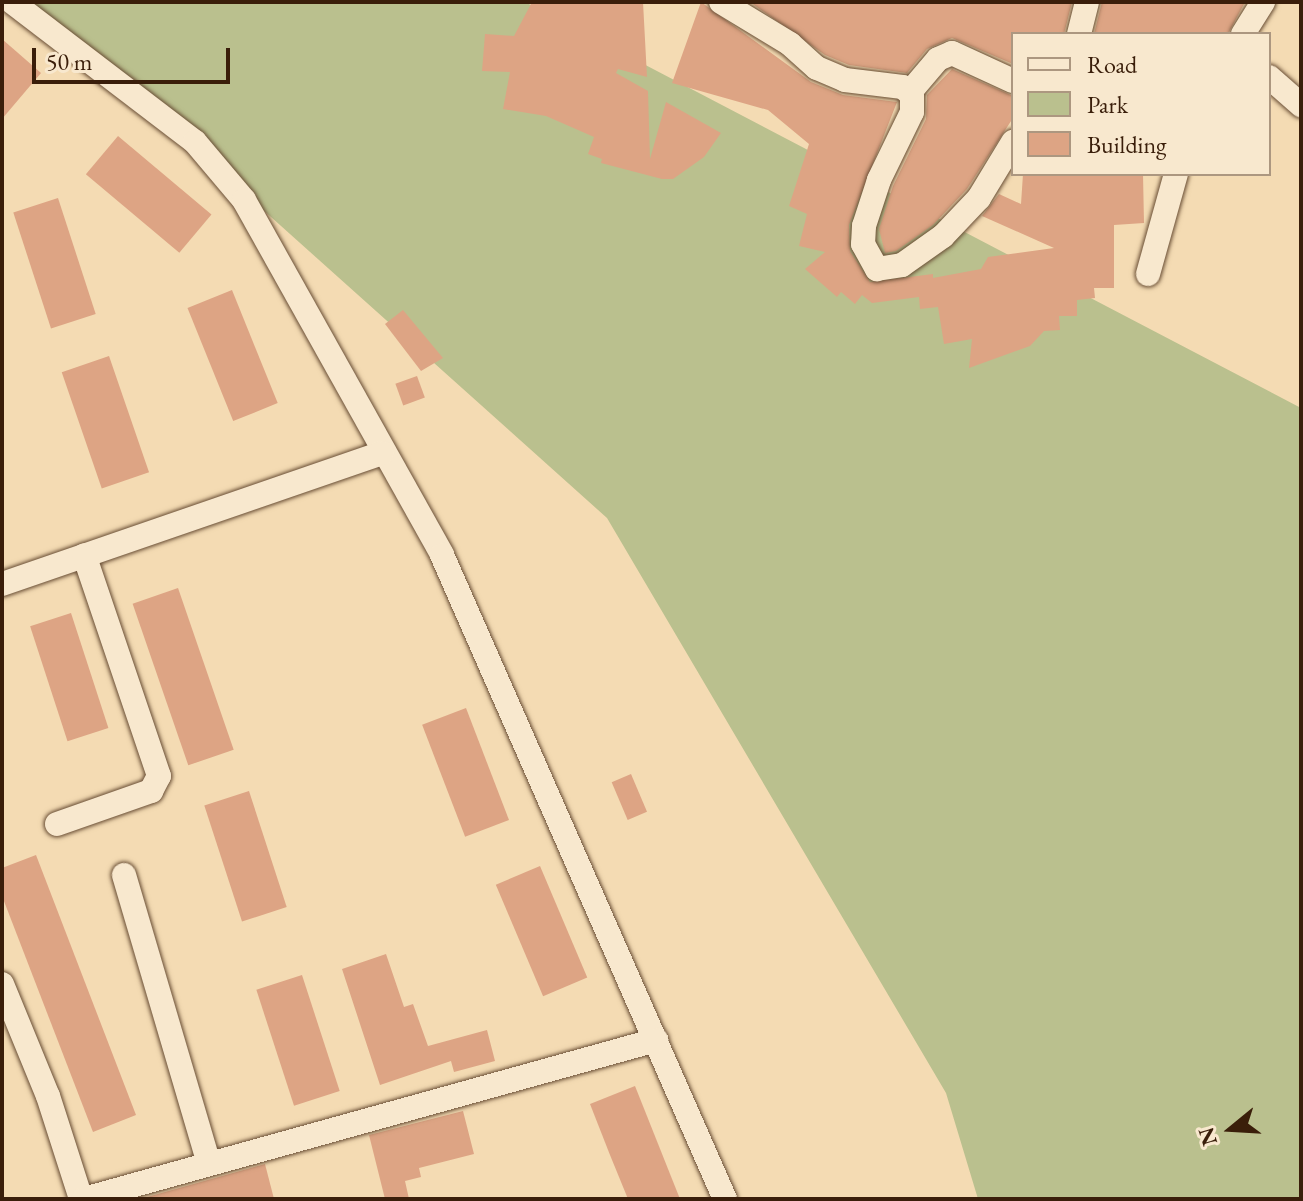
<!DOCTYPE html>
<style>
body{margin:0}
#map{position:relative;width:1303px;height:1201px;overflow:hidden;background:#f4dbb3;font-family:"EB Garamond",serif}
div>[style]{position:absolute}
.green>*{inset:0;background:#bac08e}
.building>*{inset:0;background:#dda484;transform-origin:0 0}
.roads{filter:drop-shadow(0 0 2px #684d34) drop-shadow(0 0 2px #684d34)}
.street>*{height:24px;margin:-12px;padding:0 12px;transform-origin:12px;border-radius:12px;background:#f8e8ce}
span{translate:-50% -50%;white-space:nowrap;text-align:center;line-height:1.15;-webkit-text-stroke:6px #f8e8ce;paint-order:stroke}
.frame{position:absolute;inset:0;border:4px solid #3a1e0a;pointer-events:none}
.legend{position:absolute;left:1011px;top:32px;width:260px;height:144px;box-sizing:border-box;background:#f8e8ce;border:2px solid #ac9780;margin:0;padding:10px 14px;list-style:none;font-size:24px;color:#3a1e0a}
.legend li{display:flex;align-items:center;gap:16px;height:40px}
.legend b{width:40px;border:2px solid #ac9780}
.north{position:absolute;left:1191px;top:1089px;width:80px;height:80px;-webkit-text-stroke:6px #f8e8ce;paint-order:stroke;rotate:252deg;font-size:22px;font-weight:700;line-height:32px;text-align:center;color:#3a1e0a}
.north::after{content:'';display:block;margin:auto;width:28px;height:36px;background:#3a1e0a;clip-path:polygon(50% 0,100% 100%,50% 72%,0 100%)}
.scale{position:absolute;left:32px;top:48px;width:198px;height:36px;box-sizing:border-box;border:4px solid #3a1e0a;border-top:0;padding-left:10px;font-size:24px;line-height:28px;white-space:nowrap;color:#3a1e0a;-webkit-text-stroke:6px #f8e8ce;paint-order:stroke}
</style>
<div id="map">
<div class="green">
<i style="clip-path:polygon(31px 2px,525px 2px,1301px 408px,1301px 1199px,978px 1199px,946px 1093px,607px 518px)"></i>
</div>
<div class="building">
<i style="clip-path:polygon(532px 2px,643px 2px,647px 77px,618px 69px,616px 73px,648px 91px,650px 159px,666px 102px,721px 133px,704px 157px,673px 179px,662px 179px,601px 163px,602px 159px,588px 154px,594px 137px,546px 116px,503px 109px,510px 72px,482px 71px,485px 34px,514px 36px)"></i>
<i style="clip-path:polygon(701px 2px,811px 82px,843px 95px,897px 102px,849px 225px,850px 251px,870px 282px,933px 274px,933px 278px,981px 269px,988px 257px,1054px 248px,982px 216px,999px 194px,1021px 204px,1023px 174px,1143px 174px,1144px 223px,1114px 225px,1114px 288px,1094px 288px,1095px 298px,1077px 300px,1077px 316px,1059px 316px,1060px 330px,1044px 331px,1030px 346px,969px 368px,972px 339px,944px 344px,938px 307px,920px 309px,919px 297px,872px 303px,862px 295px,855px 304px,841px 292px,837px 297px,805px 269px,825px 252px,799px 246px,807px 214px,789px 206px,809px 144px,768px 110px,672px 83px)"></i>
<i style="clip-path:polygon(750px 2px,1072px 2px,1064px 34px,1013px 34px,1013px 64px,952px 38px,927px 49px,907px 73px,849px 65px,825px 55px)"></i>
<i style="clip-path:polygon(1102px 2px,1245px 2px,1228px 34px,1094px 34px)"></i>
<i style="clip-path:polygon(2px 39px,41px 73px,2px 119px)"></i>
<i style="clip-path:polygon(952px 69px,1013px 96px,1013px 118px,967px 189px,933px 225px,896px 251px,885px 253px,879px 229px,893px 186px,926px 119px,927px 95px)"></i>
<i style="left:118px;top:136px;width:122px;height:50px;rotate:40deg"></i>
<i style="left:58px;top:198px;width:122px;height:47px;rotate:72deg"></i>
<i style="left:232px;top:290px;width:122px;height:48px;rotate:68deg"></i>
<i style="clip-path:polygon(403px 310px,443px 358px,421px 371px,385px 324px)"></i>
<i style="left:109px;top:356px;width:123px;height:50px;rotate:71deg"></i>
<i style="left:417px;top:376px;width:23px;height:23px;rotate:70deg"></i>
<i style="left:178px;top:588px;width:171px;height:48px;rotate:71deg"></i>
<i style="left:71px;top:613px;width:121px;height:43px;rotate:72deg"></i>
<i style="left:466px;top:708px;width:120px;height:47px;rotate:69deg"></i>
<i style="left:631px;top:774px;width:41px;height:21px;rotate:67deg"></i>
<i style="left:249px;top:791px;width:122px;height:47px;rotate:72deg"></i>
<i style="clip-path:polygon(36px 855px,136px 1115px,93px 1132px,2px 896px,2px 868px)"></i>
<i style="left:540px;top:866px;width:121px;height:48px;rotate:67deg"></i>
<i style="clip-path:polygon(386px 954px,404px 1007px,413px 1004px,428px 1046px,487px 1030px,495px 1061px,454px 1072px,451px 1061px,380px 1085px,342px 969px)"></i>
<i style="left:302px;top:975px;width:122px;height:48px;rotate:72deg"></i>
<i style="clip-path:polygon(635px 1086px,680px 1199px,628px 1199px,610px 1155px,590px 1104px)"></i>
<i style="clip-path:polygon(463px 1111px,474px 1154px,419px 1168px,421px 1177px,405px 1181px,409px 1199px,385px 1199px,369px 1135px)"></i>
<i style="clip-path:polygon(265px 1164px,274px 1199px,140px 1199px)"></i>
</div>
<div class="roads">
<div class="street">
<i style="left:12px;top:2px;width:230px;rotate:37.4deg"></i>
<i style="left:195px;top:142px;width:76px;rotate:49.8deg"></i>
<i style="left:244px;top:200px;width:406px;rotate:60.8deg"></i>
<i style="left:442px;top:555px;width:703px;rotate:66.28deg"></i>
<i style="left:721px;top:2px;width:81px;rotate:31.3deg"></i>
<i style="left:790px;top:44px;width:36px;rotate:42deg"></i>
<i style="left:817px;top:68px;width:30px;rotate:23deg"></i>
<i style="left:845px;top:80px;width:58px;rotate:6.9deg"></i>
<i style="left:903px;top:87px;width:12px;rotate:42deg"></i>
<i style="left:912px;top:95px;width:17px;rotate:90deg"></i>
<i style="left:912px;top:112px;width:76px;rotate:115.9deg"></i>
<i style="left:879px;top:180px;width:48px;rotate:108.1deg"></i>
<i style="left:864px;top:226px;width:18px;rotate:93deg"></i>
<i style="left:863px;top:244px;width:29px;rotate:61deg"></i>
<i style="left:877px;top:269px;width:25px;rotate:-9deg"></i>
<i style="left:902px;top:265px;width:50px;rotate:-35.3deg"></i>
<i style="left:943px;top:236px;width:52px;rotate:-46.5deg"></i>
<i style="left:979px;top:198px;width:66px;rotate:-58.7deg"></i>
<i style="left:1079px;top:34px;width:33px;rotate:-76deg"></i>
<i style="left:1243px;top:34px;width:38px;rotate:-58deg"></i>
<i style="left:1269px;top:77px;width:43px;rotate:41.2deg"></i>
<i style="left:910px;top:92px;width:43px;rotate:-49.7deg"></i>
<i style="left:938px;top:59px;width:15px;rotate:-23deg"></i>
<i style="left:952px;top:53px;width:67px;rotate:24.7deg"></i>
<i style="left:1148px;top:274px;width:104px;rotate:-74.4deg"></i>
<i style="left:2px;top:584px;width:402px;rotate:-19deg"></i>
<i style="left:57px;top:824px;width:100px;rotate:-19.3deg"></i>
<i style="left:151px;top:791px;width:17px;rotate:-62deg"></i>
<i style="left:159px;top:776px;width:233px;rotate:-108.7deg"></i>
<i style="left:124px;top:875px;width:300px;rotate:73.6deg"></i>
<i style="left:2px;top:984px;width:121px;rotate:67.7deg"></i>
<i style="left:48px;top:1096px;width:108px;rotate:72.2deg"></i>
<i style="left:84px;top:1199px;width:594px;rotate:-15.53deg"></i>
</div>
</div>
<div class="frame"></div>
<ul class="legend">
<li><b style="height:10px;background:#f8e8ce"></b>Road</li>
<li><b style="height:22px;background:#bac08e"></b>Park</li>
<li><b style="height:22px;background:#dda484"></b>Building</li>
</ul>
<div class="north">N</div>
<div class="scale">50 m</div>
</div>
